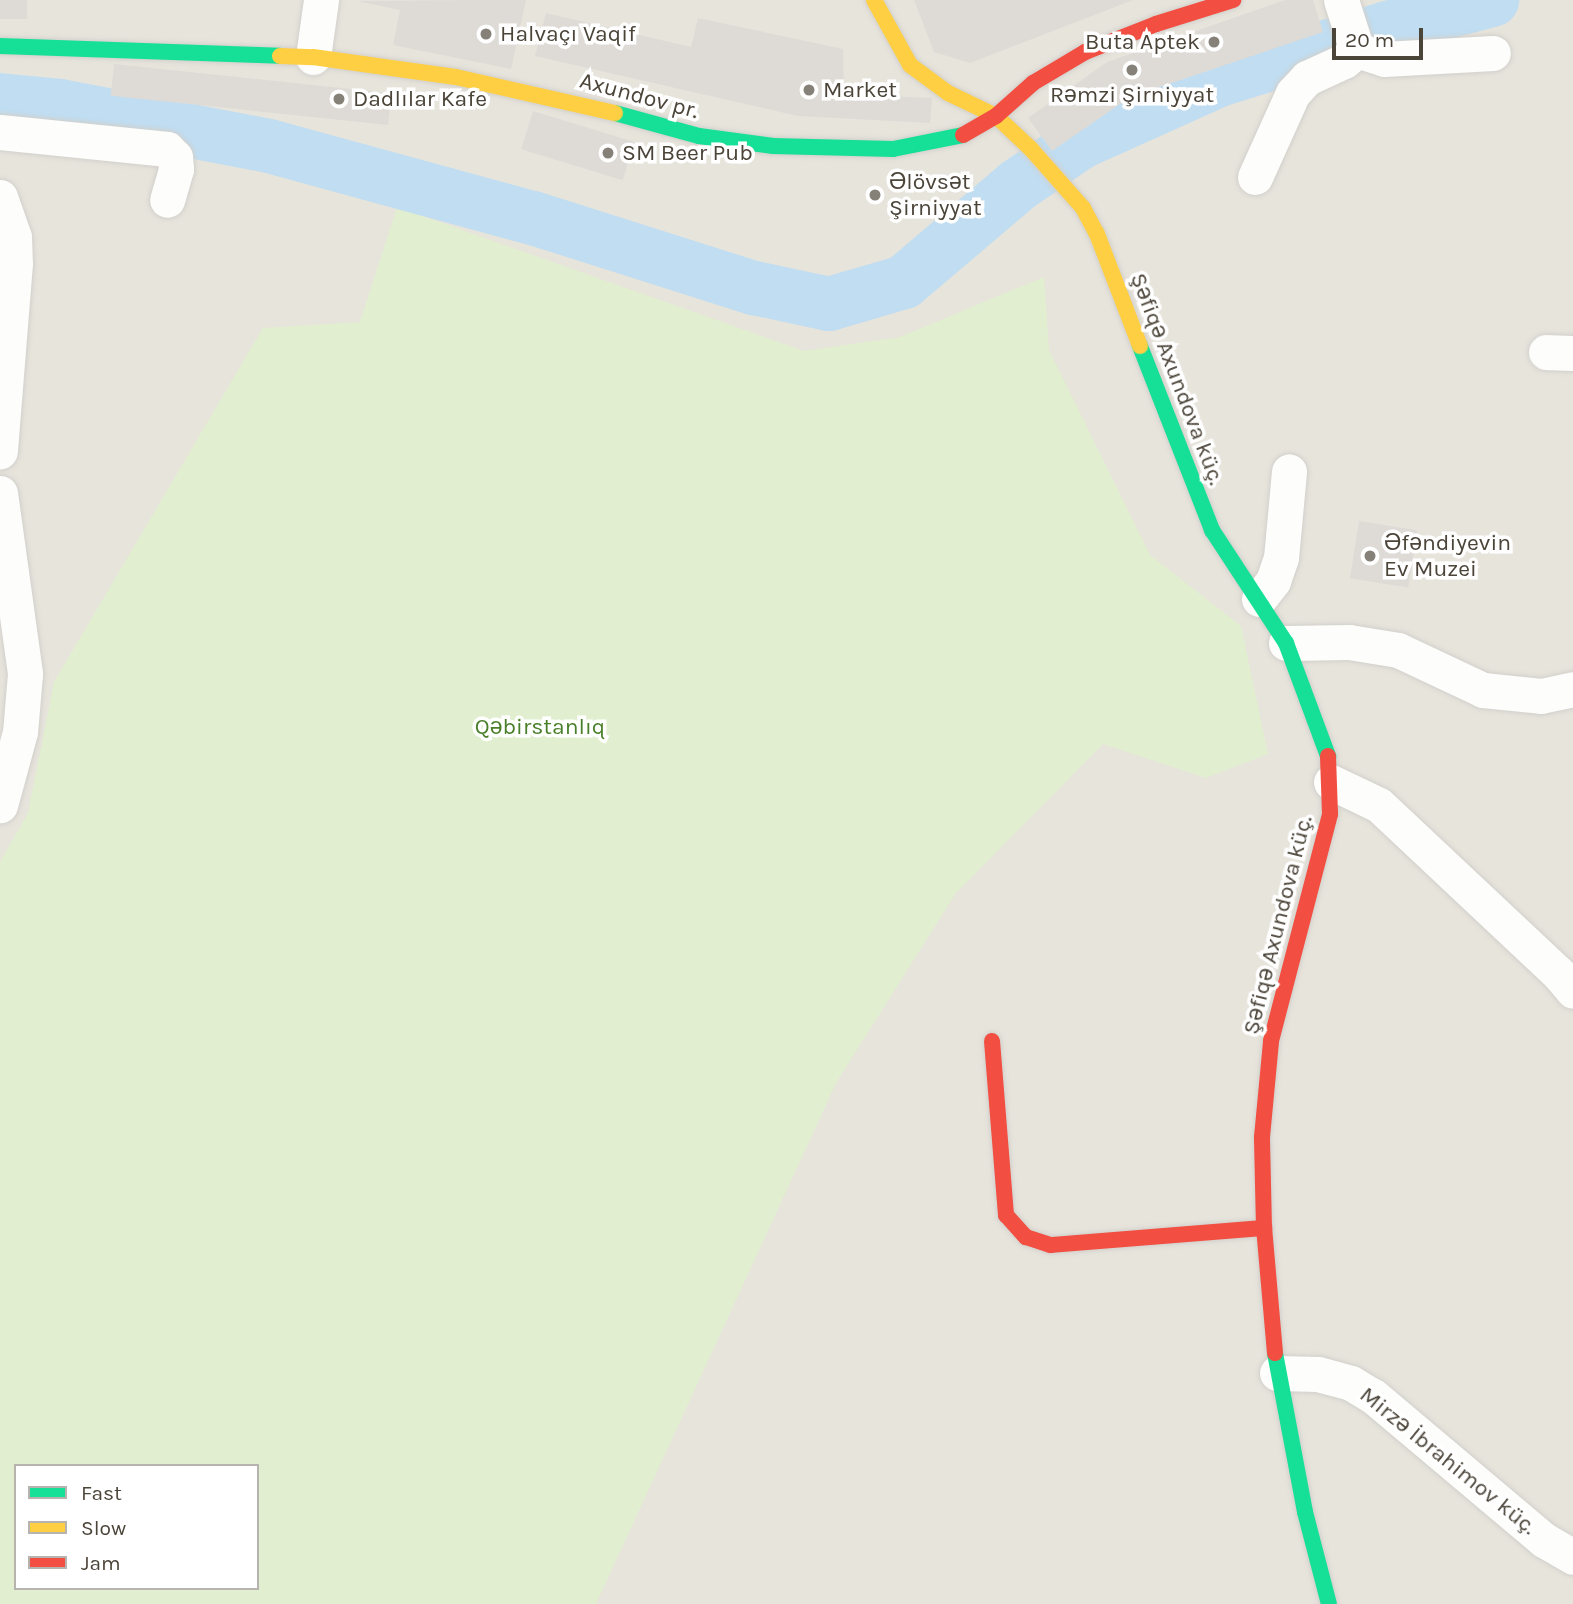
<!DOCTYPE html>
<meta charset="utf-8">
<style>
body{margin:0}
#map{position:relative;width:1573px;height:1604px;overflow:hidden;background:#f4f2ee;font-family:Karla,sans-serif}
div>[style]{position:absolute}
.residential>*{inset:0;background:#e7e4dc}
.green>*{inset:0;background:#e1eecf}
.river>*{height:54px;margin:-27px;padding:0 27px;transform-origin:27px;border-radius:27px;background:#c0ddf1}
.building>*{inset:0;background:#dedbd6;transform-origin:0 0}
.roads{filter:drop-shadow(0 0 2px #d2d0cb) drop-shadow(0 0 2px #d2d0cb)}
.street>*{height:35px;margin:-17.5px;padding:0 17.5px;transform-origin:17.5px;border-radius:17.5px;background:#fdfdfc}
.fast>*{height:16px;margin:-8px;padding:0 8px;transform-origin:8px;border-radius:8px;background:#16e098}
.slow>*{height:16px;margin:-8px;padding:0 8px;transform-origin:8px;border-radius:8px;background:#ffcf43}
.jam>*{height:16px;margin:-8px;padding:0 8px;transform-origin:8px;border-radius:8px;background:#f24e42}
.dots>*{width:19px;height:19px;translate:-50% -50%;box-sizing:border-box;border:4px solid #fff;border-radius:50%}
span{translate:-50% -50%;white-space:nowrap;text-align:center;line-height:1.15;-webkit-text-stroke:7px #fff;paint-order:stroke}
.poi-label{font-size:23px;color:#4b4439}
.left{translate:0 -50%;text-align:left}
.right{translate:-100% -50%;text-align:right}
.street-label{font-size:23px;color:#4b4439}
.park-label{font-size:23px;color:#4a7f2a}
.legend{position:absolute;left:14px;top:1464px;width:245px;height:126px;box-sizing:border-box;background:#fff;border:2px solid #b7b4b0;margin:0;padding:9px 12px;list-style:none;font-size:21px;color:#4b4439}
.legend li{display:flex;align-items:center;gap:14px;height:35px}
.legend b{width:35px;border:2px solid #b7b4b0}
.scale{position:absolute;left:1332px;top:28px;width:91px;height:32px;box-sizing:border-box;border:4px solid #4b4439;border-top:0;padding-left:9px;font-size:21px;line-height:24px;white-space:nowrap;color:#4b4439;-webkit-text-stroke:5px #fff;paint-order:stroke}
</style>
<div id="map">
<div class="residential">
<i style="clip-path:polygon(0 0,1573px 0,1573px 1604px,229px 1604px,257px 1588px,257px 1466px,0 1216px)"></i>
</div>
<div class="green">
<i style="clip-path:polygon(evenodd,397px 207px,804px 351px,900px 337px,1044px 277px,1049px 350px,1150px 555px,1241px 626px,1268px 754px,1206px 778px,1103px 744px,956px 893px,836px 1083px,596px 1604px,0 1604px,0 862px,28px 813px,54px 682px,263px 328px,360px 322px,397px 207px,16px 1466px,257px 1466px,257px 1588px,16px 1588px,16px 1466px)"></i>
</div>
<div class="river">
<i style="left:0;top:100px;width:60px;rotate:5.7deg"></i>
<i style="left:60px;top:106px;width:213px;rotate:10.8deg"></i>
<i style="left:269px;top:146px;width:274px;rotate:15.3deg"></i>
<i style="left:533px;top:218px;width:232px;rotate:17.6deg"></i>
<i style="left:754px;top:288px;width:77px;rotate:12deg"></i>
<i style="left:829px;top:304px;width:78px;rotate:-16.3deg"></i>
<i style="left:904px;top:282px;width:150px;rotate:-40.4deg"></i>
<i style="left:1018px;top:185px;width:76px;rotate:-34.3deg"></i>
<i style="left:1081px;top:142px;width:151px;rotate:-24.2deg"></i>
<i style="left:1219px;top:80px;width:176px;rotate:-17.2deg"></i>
<i style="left:1387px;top:28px;width:109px;rotate:-14.9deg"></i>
</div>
<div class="building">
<i style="left:0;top:0;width:27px;height:19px"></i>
<i style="clip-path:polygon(472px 0,526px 0,511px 69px,393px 45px,400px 10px,357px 1px)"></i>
<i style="clip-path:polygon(914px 0,1133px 0,970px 63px,934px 52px)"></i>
<i style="clip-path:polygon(1285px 0,1313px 0,1323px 32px,1130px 97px,1052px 151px,1028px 118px,1107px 62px)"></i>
<i style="clip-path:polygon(546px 13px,691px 47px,698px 18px,843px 49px,844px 94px,932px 98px,930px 123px,798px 116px,535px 56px)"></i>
<i style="left:114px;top:64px;width:279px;height:32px;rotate:6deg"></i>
<i style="left:533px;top:111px;width:106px;height:40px;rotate:17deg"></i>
<i style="left:1359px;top:521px;width:59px;height:58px;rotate:9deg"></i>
</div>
<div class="roads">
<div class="street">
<i style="left:1341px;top:0;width:52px;rotate:72.3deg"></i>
<i style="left:1357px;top:50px;width:28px;rotate:18deg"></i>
<i style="left:1384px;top:59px;width:109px;rotate:-3.2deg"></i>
<i style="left:313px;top:57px;width:58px;rotate:-82deg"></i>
<i style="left:0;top:132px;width:168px;rotate:5.8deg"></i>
<i style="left:167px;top:149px;width:11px;rotate:45deg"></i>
<i style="left:175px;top:157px;width:12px;rotate:85deg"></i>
<i style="left:176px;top:169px;width:32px;rotate:106deg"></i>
<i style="left:1255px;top:177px;width:92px;rotate:-65.7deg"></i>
<i style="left:1293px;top:93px;width:21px;rotate:-47deg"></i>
<i style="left:1307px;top:78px;width:41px;rotate:-24.7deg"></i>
<i style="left:1344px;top:61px;width:17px;rotate:-40deg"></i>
<i style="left:0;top:197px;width:42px;rotate:70.7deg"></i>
<i style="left:14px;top:237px;width:26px;rotate:88deg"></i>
<i style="left:15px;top:263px;width:189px;rotate:94.6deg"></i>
<i style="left:1546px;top:352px;width:27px;rotate:2deg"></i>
<i style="left:0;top:493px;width:183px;rotate:82.1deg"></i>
<i style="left:25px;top:674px;width:58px;rotate:94.9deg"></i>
<i style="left:20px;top:732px;width:76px;rotate:105.3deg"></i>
<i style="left:1259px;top:599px;width:23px;rotate:-52deg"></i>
<i style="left:1273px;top:581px;width:24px;rotate:-71deg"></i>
<i style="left:1281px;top:558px;width:87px;rotate:-84.7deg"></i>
<i style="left:1286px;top:643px;width:63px;rotate:-0.9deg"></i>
<i style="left:1349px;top:642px;width:50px;rotate:9.3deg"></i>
<i style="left:1398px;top:650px;width:94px;rotate:25.2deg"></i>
<i style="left:1483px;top:690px;width:58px;rotate:5.9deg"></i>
<i style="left:1541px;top:696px;width:33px;rotate:-12deg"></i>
<i style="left:1331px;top:782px;width:53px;rotate:25.6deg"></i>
<i style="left:1379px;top:805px;width:245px;rotate:43.2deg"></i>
<i style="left:1558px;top:973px;width:23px;rotate:50deg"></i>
<i style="left:1277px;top:1373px;width:41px;rotate:1.4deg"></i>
<i style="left:1318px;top:1374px;width:34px;rotate:15deg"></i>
<i style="left:1351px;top:1383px;width:26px;rotate:31deg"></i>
<i style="left:1373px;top:1396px;width:224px;rotate:40.1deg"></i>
<i style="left:1544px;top:1540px;width:34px;rotate:30deg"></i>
</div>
<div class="fast">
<i style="left:0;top:46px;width:280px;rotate:2deg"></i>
<i style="left:615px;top:113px;width:87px;rotate:15.3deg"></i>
<i style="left:699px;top:136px;width:75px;rotate:7.7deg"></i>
<i style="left:773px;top:146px;width:120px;rotate:1.4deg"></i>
<i style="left:893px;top:149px;width:71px;rotate:-11.3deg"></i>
<i style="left:1140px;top:346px;width:198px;rotate:68.6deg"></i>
<i style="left:1212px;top:530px;width:135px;rotate:56.8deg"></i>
<i style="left:1286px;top:643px;width:121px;rotate:69.6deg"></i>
<i style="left:1275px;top:1353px;width:162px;rotate:79.3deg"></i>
<i style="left:1305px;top:1512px;width:95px;rotate:75.4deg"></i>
</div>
<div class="slow">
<i style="left:874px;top:0;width:74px;rotate:61deg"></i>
<i style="left:910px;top:65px;width:47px;rotate:36.4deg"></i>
<i style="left:948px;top:93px;width:53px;rotate:25.6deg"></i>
<i style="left:996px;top:116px;width:48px;rotate:43.3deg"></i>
<i style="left:1031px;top:149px;width:79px;rotate:48.6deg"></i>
<i style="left:1083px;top:208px;width:30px;rotate:62deg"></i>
<i style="left:1097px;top:234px;width:120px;rotate:69deg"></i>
<i style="left:280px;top:56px;width:33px;rotate:2deg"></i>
<i style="left:313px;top:57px;width:144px;rotate:8deg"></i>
<i style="left:456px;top:77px;width:163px;rotate:12.8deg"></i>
</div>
<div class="jam">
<i style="left:963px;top:135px;width:38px;rotate:-30deg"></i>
<i style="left:996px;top:116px;width:50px;rotate:-41.7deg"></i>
<i style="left:1033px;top:83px;width:61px;rotate:-30.8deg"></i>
<i style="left:1085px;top:52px;width:76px;rotate:-21.5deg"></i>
<i style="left:1156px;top:24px;width:81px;rotate:-17.3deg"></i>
<i style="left:992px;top:1041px;width:175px;rotate:85.4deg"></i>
<i style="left:1006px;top:1215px;width:30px;rotate:48deg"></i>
<i style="left:1026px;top:1237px;width:26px;rotate:18deg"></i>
<i style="left:1051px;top:1245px;width:214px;rotate:-4.6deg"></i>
<i style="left:1275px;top:1353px;width:125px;rotate:-95deg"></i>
<i style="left:1264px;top:1228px;width:91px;rotate:-91.3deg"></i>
<i style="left:1262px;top:1137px;width:96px;rotate:-84.6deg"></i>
<i style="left:1271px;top:1041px;width:235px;rotate:-75.4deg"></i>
<i style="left:1330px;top:814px;width:58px;rotate:-92deg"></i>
</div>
</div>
<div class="dots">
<i style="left:486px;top:34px;background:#868178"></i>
<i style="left:1214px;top:42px;background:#868178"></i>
<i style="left:1132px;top:70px;background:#868178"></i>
<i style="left:809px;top:90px;background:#868178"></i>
<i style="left:339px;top:99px;background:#868178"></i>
<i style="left:608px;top:153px;background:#868178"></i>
<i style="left:875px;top:195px;background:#868178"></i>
<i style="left:1370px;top:556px;background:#868178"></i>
</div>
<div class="poi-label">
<span class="left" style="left:500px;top:34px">Halvaçı Vaqif</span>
<span class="right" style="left:1200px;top:42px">Buta Aptek</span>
<span class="left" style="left:823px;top:90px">Market</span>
<span style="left:1132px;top:95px">Rəmzi Şirniyyat</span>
<span class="left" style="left:353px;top:99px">Dadlılar Kafe</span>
<span class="left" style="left:622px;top:153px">SM Beer Pub</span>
<span class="left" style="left:889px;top:195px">Əlövsət<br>Şirniyyat</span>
<span class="left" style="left:1384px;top:556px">Əfəndiyevin<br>Ev Muzei</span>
</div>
<div class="street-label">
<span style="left:639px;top:96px;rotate:15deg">Axundov pr.</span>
<span style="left:1177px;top:379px;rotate:69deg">Şəfiqə Axundova küç.</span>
<span style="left:1278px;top:925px;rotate:-76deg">Şəfiqə Axundova küç.</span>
<span style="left:1448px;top:1461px;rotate:39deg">Mirzə İbrahimov küç.</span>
</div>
<div class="park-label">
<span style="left:540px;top:727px">Qəbirstanlıq</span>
</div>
<ul class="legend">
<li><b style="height:9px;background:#16e098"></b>Fast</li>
<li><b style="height:9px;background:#ffcf43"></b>Slow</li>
<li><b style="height:9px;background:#f24e42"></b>Jam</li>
</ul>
<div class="scale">20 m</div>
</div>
